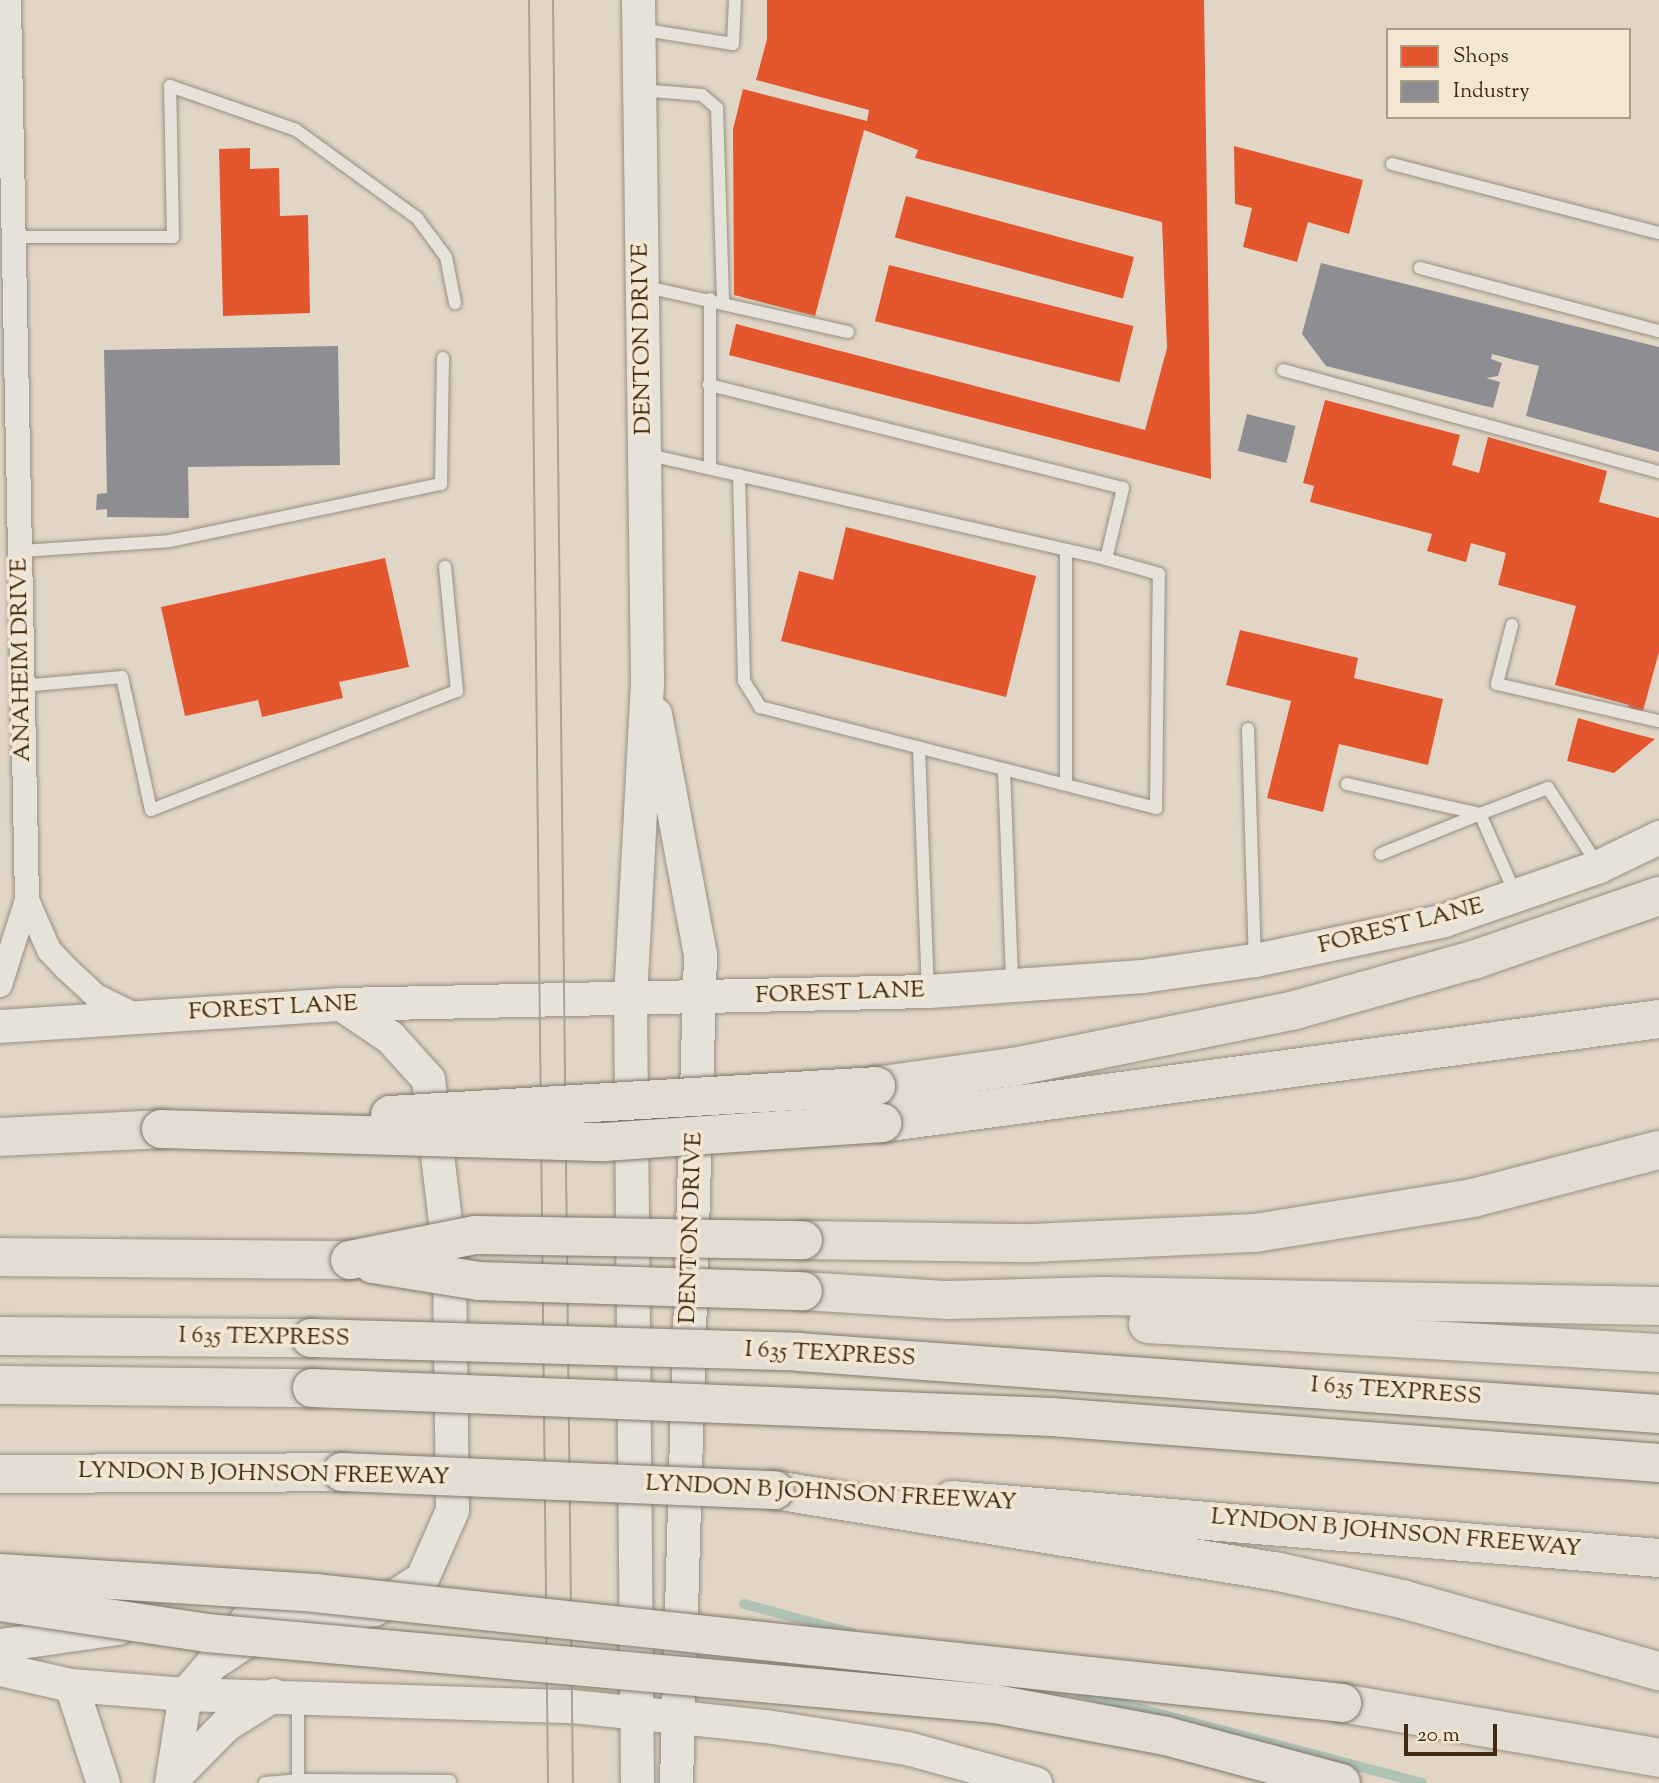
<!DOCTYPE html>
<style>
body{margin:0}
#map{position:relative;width:1659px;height:1783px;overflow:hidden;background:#e1d6c5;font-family:"Sorts Mill Goudy",serif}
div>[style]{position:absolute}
.shops>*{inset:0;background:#e4572e;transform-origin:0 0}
.industry>*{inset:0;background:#8d8d92;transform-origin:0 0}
.stream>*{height:10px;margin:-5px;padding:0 5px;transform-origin:5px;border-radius:5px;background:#afc2b4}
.roads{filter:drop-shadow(0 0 2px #988e82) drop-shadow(0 0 2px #988e82)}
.lane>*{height:12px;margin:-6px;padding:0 6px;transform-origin:6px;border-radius:6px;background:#e7e2d9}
.street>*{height:24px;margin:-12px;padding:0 12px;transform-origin:12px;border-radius:12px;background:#e7e2d9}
.secondary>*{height:33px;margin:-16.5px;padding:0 16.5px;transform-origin:16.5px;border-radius:16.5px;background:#e7e2d9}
.highway>*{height:38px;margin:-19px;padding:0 19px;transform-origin:19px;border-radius:19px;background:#e3dcd3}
.tram>*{height:2px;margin:-1px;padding:0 1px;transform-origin:1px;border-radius:1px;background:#a9a299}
.bridges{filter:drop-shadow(0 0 2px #80776b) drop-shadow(0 0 2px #80776b)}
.highway-bridge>*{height:38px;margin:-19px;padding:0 19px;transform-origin:19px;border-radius:19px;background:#e3dcd3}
span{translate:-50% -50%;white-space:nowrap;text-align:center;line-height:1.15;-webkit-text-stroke:7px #f3e6d2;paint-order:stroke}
.street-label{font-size:24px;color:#402a12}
.legend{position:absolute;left:1386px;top:28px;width:245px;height:91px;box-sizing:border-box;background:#f3e6d2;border:2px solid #ab9b85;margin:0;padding:9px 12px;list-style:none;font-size:21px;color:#402a12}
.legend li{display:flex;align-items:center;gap:14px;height:35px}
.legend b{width:35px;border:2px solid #ab9b85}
.scale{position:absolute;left:1404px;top:1724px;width:93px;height:32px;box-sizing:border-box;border:4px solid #402a12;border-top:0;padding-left:9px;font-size:21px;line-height:24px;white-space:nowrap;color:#402a12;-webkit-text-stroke:5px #f3e6d2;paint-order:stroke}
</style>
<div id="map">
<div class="shops">
<i style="clip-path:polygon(767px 0,1204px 0,1211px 479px,729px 355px,736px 324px,1145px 430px,1167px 348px,1162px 222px,915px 158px,918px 150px,864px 130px,815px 316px,734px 295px,733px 129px,743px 89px,867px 121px,869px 110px,756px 80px,767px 39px)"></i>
<i style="clip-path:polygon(1234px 146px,1363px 180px,1349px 234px,1308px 222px,1297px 262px,1243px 247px,1252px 208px,1235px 204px)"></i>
<i style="clip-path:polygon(250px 148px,250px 169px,279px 168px,280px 216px,308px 215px,310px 313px,223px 316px,219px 149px)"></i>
<i style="left:906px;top:196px;width:236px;height:43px;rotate:15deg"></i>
<i style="left:889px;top:265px;width:252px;height:58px;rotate:14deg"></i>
<i style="clip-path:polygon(1325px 400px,1460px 435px,1452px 465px,1479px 473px,1488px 437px,1607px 471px,1599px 502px,1659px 518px,1659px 652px,1641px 718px,1627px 714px,1629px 705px,1555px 685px,1576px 606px,1498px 585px,1506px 553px,1471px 543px,1466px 562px,1427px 551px,1432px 534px,1310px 502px,1314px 486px,1303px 483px)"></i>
<i style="clip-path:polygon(846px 527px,1036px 576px,1006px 697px,781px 641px,799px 571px,833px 580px)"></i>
<i style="clip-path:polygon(385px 558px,409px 667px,339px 682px,343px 698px,262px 717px,258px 700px,185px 716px,161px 607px)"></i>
<i style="clip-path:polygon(1240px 630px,1358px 658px,1354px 678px,1443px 699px,1428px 765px,1339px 744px,1323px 812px,1267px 798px,1291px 701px,1226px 685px)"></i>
<i style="clip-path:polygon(1578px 718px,1609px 727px,1655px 739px,1614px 773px,1567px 761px)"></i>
</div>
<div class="industry">
<i style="clip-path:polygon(1321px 263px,1659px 347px,1659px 452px,1526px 416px,1539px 366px,1492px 354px,1491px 359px,1502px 363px,1498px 376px,1486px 378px,1500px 382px,1493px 408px,1326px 366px,1302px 334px)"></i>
<i style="clip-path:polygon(338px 346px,340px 465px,188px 467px,189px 518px,107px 517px,107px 509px,96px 510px,97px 494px,107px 493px,104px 350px)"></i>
<i style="left:1247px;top:414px;width:50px;height:38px;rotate:14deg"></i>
</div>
<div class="stream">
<i style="left:744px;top:1604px;width:112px;rotate:15deg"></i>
<i style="left:1077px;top:1692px;width:357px;rotate:14.8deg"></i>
</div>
<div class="roads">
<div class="lane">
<i style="left:639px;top:29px;width:95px;rotate:9.1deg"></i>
<i style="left:733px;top:44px;width:44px;rotate:-87.4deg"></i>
<i style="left:640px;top:90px;width:62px;rotate:4.6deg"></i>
<i style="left:702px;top:95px;width:20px;rotate:41deg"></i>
<i style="left:717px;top:108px;width:194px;rotate:88.2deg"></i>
<i style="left:1392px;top:164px;width:276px;rotate:14.5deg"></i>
<i style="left:14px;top:237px;width:159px"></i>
<i style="left:173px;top:237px;width:151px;rotate:-91.1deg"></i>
<i style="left:170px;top:86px;width:133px;rotate:19.2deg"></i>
<i style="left:296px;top:130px;width:150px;rotate:36deg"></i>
<i style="left:417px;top:218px;width:49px;rotate:53.4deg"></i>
<i style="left:446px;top:257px;width:47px;rotate:78.9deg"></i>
<i style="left:1420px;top:268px;width:247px;rotate:14.8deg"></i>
<i style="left:642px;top:286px;width:211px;rotate:12.6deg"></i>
<i style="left:710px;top:299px;width:169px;rotate:90deg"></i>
<i style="left:1283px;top:370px;width:390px;rotate:15.2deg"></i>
<i style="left:645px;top:454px;width:473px;rotate:12.8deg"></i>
<i style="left:1106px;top:559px;width:73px;rotate:-76.5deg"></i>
<i style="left:1123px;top:488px;width:427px;rotate:-166deg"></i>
<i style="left:739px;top:475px;width:206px;rotate:88.6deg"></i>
<i style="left:744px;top:681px;width:31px;rotate:58deg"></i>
<i style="left:760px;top:707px;width:409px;rotate:14.3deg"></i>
<i style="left:1156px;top:808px;width:234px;rotate:-89.3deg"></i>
<i style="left:1159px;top:574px;width:55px;rotate:-164.2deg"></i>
<i style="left:20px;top:551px;width:150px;rotate:-3.8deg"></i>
<i style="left:170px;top:541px;width:277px;rotate:-11.9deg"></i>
<i style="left:441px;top:484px;width:126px;rotate:-89.1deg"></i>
<i style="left:1512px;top:625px;width:61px;rotate:104.3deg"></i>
<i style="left:1497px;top:684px;width:166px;rotate:12.9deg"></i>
<i style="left:23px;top:686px;width:99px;rotate:-5.2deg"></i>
<i style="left:122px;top:677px;width:136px;rotate:77.7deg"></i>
<i style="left:151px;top:810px;width:328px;rotate:-21.3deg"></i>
<i style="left:457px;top:691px;width:125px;rotate:-95.5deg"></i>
<i style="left:1248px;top:729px;width:231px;rotate:88.3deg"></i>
<i style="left:919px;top:748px;width:241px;rotate:87.9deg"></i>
<i style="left:1004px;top:770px;width:213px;rotate:87.8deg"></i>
<i style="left:1347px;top:784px;width:136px;rotate:12.7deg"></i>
<i style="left:1066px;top:785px;width:234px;rotate:-90deg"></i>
<i style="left:1381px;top:854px;width:107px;rotate:-22deg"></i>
<i style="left:1515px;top:893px;width:86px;rotate:-113.9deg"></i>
<i style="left:1480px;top:814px;width:73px;rotate:-20.9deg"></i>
<i style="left:1548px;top:788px;width:92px;rotate:57deg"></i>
<i style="left:298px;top:1780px;width:152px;rotate:0.4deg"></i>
<i style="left:265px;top:1783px;width:33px;rotate:-5deg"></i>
<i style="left:298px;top:1780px;width:80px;rotate:-90deg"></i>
</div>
<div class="street">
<i style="left:27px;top:900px;width:55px;rotate:66.3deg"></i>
<i style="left:49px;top:950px;width:26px;rotate:47deg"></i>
<i style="left:67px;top:969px;width:40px;rotate:43deg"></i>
<i style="left:96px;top:996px;width:46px;rotate:26deg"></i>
<i style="left:0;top:985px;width:89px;rotate:-72.4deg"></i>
<i style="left:27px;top:900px;width:900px;rotate:-91.15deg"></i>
</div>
<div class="secondary">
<i style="left:655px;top:714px;width:244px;rotate:79.4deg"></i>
<i style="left:700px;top:954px;width:829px;rotate:91.66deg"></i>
<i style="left:0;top:1026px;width:342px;rotate:-3.7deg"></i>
<i style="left:341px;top:1004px;width:587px;rotate:-1.27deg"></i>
<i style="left:928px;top:991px;width:215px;rotate:-4deg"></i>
<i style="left:1142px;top:976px;width:114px;rotate:-8.1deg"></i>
<i style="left:1255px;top:960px;width:193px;rotate:-11.9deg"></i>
<i style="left:1444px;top:920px;width:164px;rotate:-19.2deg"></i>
<i style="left:1599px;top:866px;width:67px;rotate:-25.8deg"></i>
<i style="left:245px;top:1621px;width:65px;rotate:-0.9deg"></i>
<i style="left:310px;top:1620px;width:65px;rotate:-9.8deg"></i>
<i style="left:374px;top:1609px;width:57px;rotate:-32.9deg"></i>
<i style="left:422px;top:1578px;width:74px;rotate:-66.2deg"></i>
<i style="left:452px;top:1510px;width:255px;rotate:-90.7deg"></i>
<i style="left:449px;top:1255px;width:177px;rotate:-96.8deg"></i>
<i style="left:428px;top:1079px;width:57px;rotate:-132.1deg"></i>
<i style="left:390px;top:1037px;width:59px;rotate:-146deg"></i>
<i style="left:0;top:1645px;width:119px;rotate:-8.2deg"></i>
<i style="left:0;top:1669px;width:73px;rotate:12.7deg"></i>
<i style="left:71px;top:1685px;width:114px;rotate:4.5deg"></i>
<i style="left:185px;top:1694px;width:387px;rotate:1.8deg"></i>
<i style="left:572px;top:1706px;width:195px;rotate:5.9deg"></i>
<i style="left:766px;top:1726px;width:143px;rotate:8.9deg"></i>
<i style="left:907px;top:1748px;width:133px;rotate:15.3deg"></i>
<i style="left:71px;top:1685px;width:103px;rotate:71.9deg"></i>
<i style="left:172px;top:1779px;width:76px;rotate:-45.5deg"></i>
<i style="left:225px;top:1725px;width:57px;rotate:-32deg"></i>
<i style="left:171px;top:1783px;width:90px;rotate:-81.1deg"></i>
<i style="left:185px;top:1694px;width:40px;rotate:-49deg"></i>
<i style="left:211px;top:1664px;width:64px;rotate:-33.4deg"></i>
<i style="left:637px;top:1783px;width:786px;rotate:-90.51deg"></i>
<i style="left:630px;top:997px;width:319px;rotate:-86.9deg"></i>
<i style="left:647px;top:678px;width:678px;rotate:-90.76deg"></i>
</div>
<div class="highway">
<i style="left:876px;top:1086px;width:138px;rotate:-7.9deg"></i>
<i style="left:1013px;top:1067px;width:288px;rotate:-11.4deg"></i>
<i style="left:1295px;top:1010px;width:185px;rotate:-15.7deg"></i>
<i style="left:1473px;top:960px;width:197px;rotate:-19deg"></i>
<i style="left:882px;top:1123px;width:784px;rotate:-7.62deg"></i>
<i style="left:0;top:1137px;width:161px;rotate:-2.8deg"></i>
<i style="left:803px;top:1240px;width:229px;rotate:0.8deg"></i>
<i style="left:1032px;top:1243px;width:223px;rotate:-2.6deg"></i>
<i style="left:1255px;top:1233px;width:221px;rotate:-9.1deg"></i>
<i style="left:1473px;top:1198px;width:192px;rotate:-14.5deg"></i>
<i style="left:0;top:1257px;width:350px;rotate:0.5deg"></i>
<i style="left:803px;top:1291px;width:145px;rotate:3.6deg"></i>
<i style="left:948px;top:1300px;width:156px;rotate:-1.5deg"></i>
<i style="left:1104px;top:1296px;width:555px;rotate:1.03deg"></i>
<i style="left:1148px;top:1324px;width:512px;rotate:3.25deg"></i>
<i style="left:0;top:1336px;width:311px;rotate:0.4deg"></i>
<i style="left:0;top:1385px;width:312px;rotate:0.6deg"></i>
<i style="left:0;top:1474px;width:342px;rotate:-0.3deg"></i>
<i style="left:775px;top:1490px;width:511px;rotate:9.24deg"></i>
<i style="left:1279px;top:1572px;width:126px;rotate:12.4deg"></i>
<i style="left:1402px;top:1599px;width:267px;rotate:15.7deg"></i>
<i style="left:952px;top:1500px;width:709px;rotate:4.69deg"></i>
<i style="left:1342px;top:1703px;width:322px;rotate:9.8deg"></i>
</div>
</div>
<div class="tram">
<i style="left:529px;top:0;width:1783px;rotate:89.39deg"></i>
<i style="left:553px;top:0;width:1783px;rotate:89.36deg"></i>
</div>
<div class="bridges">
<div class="highway-bridge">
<i style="left:390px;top:1115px;width:487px;rotate:-3.4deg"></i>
<i style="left:161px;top:1129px;width:443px;rotate:1.7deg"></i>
<i style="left:604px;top:1142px;width:279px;rotate:-3.9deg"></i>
<i style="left:350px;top:1260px;width:127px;rotate:-11.3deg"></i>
<i style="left:475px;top:1235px;width:328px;rotate:0.9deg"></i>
<i style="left:373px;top:1264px;width:107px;rotate:9.1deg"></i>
<i style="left:479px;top:1281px;width:324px;rotate:1.8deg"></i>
<i style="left:311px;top:1338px;width:488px;rotate:1.6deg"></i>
<i style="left:799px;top:1352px;width:862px;rotate:4.12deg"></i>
<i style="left:312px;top:1388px;width:741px;rotate:2.24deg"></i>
<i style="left:1052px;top:1417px;width:609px;rotate:4.33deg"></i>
<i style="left:342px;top:1472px;width:433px;rotate:2.4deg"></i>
<i style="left:0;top:1573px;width:316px;rotate:3.6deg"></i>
<i style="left:315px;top:1593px;width:1033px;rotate:6.11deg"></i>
<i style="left:0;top:1602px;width:209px;rotate:8.5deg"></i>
<i style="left:207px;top:1633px;width:791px;rotate:5.15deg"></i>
<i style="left:995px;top:1704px;width:174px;rotate:10.6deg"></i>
<i style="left:1166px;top:1736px;width:181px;rotate:15deg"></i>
</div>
</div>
<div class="street-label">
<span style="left:643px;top:339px;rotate:-91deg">DENTON DRIVE</span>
<span style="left:22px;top:660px;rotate:-91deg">ANAHEIM DRIVE</span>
<span style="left:1401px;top:927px;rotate:-14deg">FOREST LANE</span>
<span style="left:840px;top:994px;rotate:-2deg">FOREST LANE</span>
<span style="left:273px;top:1009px;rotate:-3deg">FOREST LANE</span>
<span style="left:692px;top:1228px;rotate:-88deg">DENTON DRIVE</span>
<span style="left:264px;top:1338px;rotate:1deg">I 635 TEXPRESS</span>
<span style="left:830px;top:1355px;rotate:3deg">I 635 TEXPRESS</span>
<span style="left:1396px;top:1392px;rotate:4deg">I 635 TEXPRESS</span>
<span style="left:264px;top:1475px;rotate:1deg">LYNDON B JOHNSON FREEWAY</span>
<span style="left:831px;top:1494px;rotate:3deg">LYNDON B JOHNSON FREEWAY</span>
<span style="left:1396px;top:1534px;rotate:5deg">LYNDON B JOHNSON FREEWAY</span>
</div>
<ul class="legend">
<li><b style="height:19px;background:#e4572e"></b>Shops</li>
<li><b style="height:19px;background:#8d8d92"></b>Industry</li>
</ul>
<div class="scale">20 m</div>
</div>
